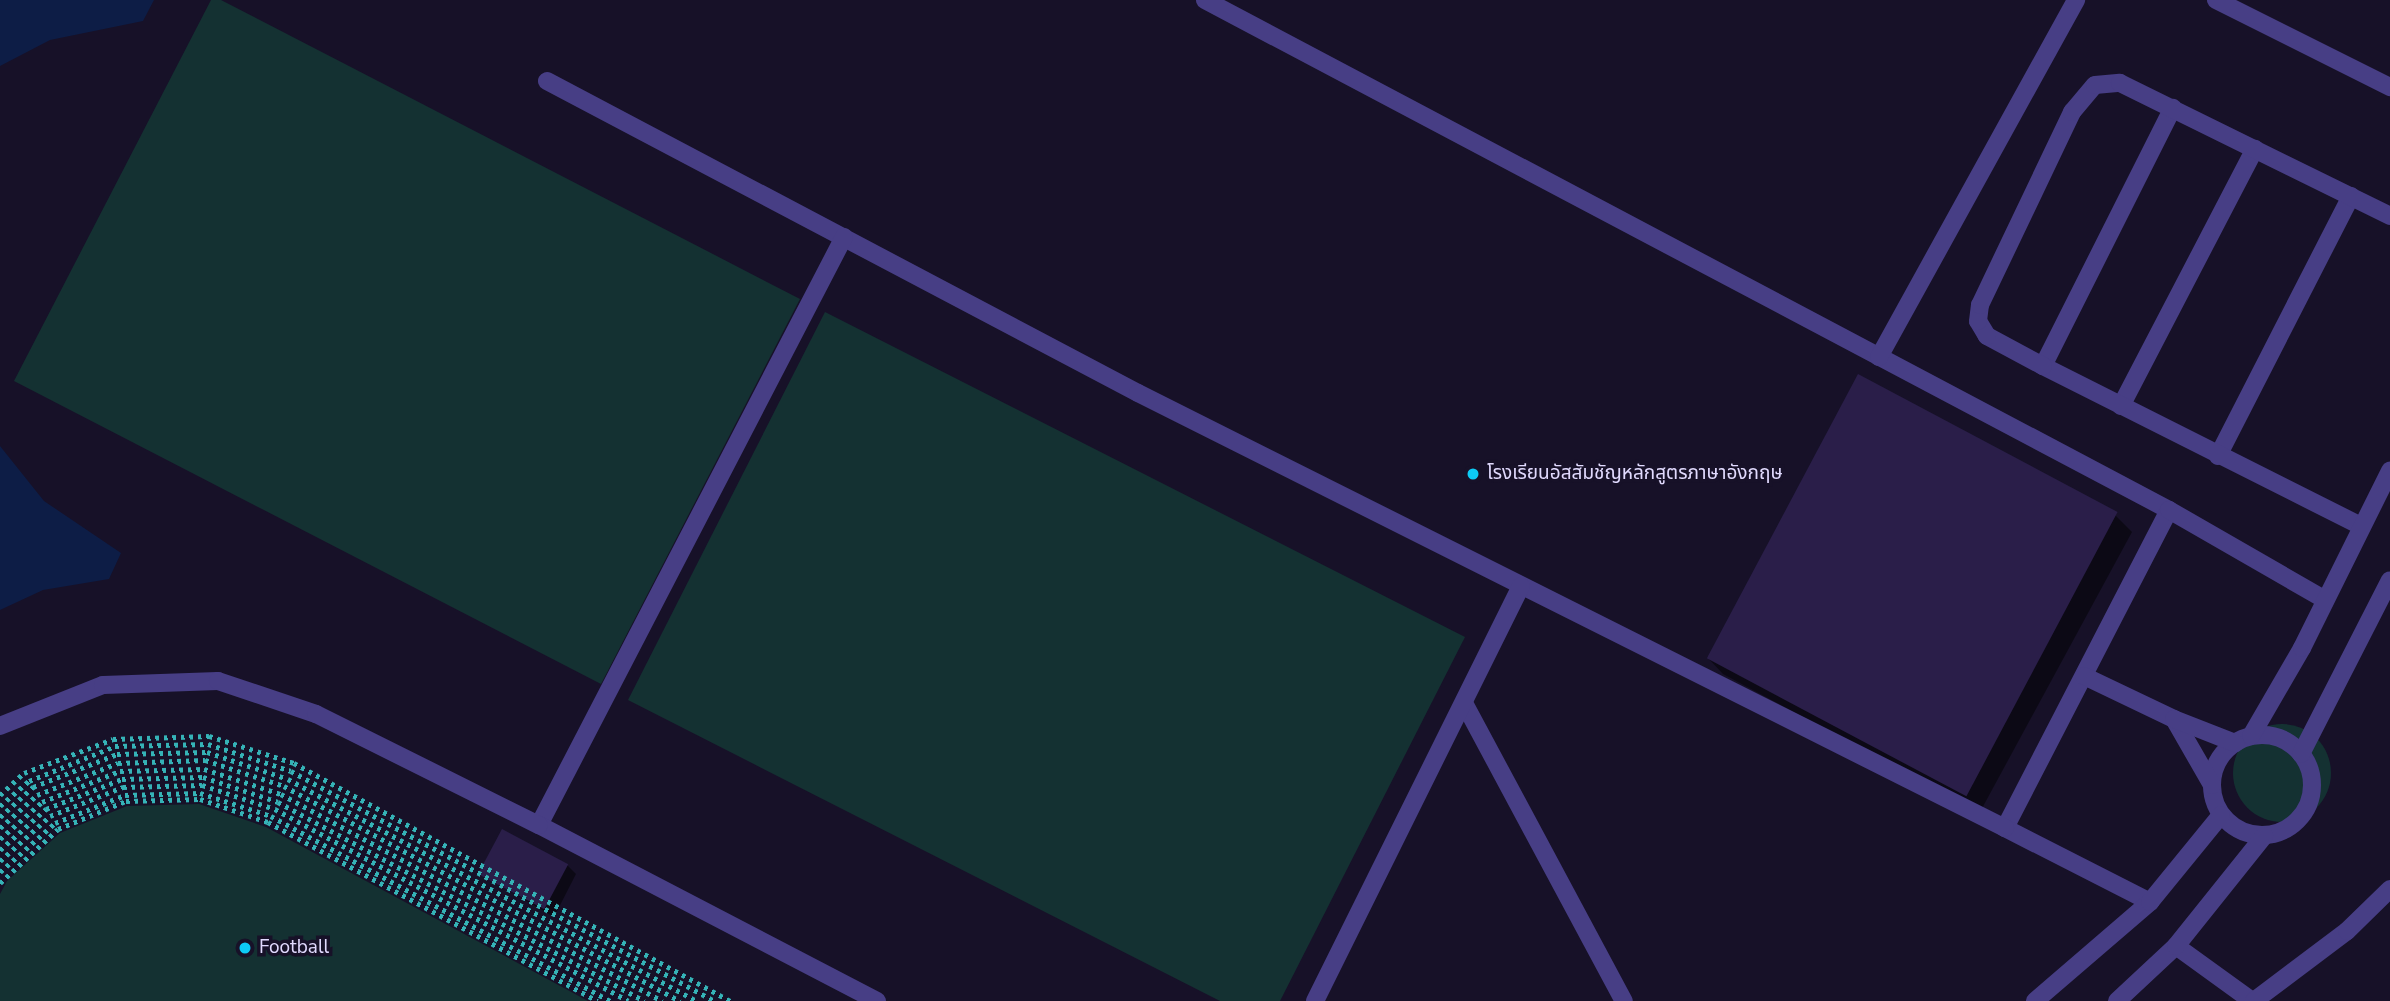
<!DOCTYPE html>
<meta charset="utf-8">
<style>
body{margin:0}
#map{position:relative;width:2390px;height:1001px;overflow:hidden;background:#171128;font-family:"Nunito Sans","Noto Sans Thai",sans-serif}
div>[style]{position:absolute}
.green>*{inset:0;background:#143132}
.round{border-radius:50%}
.water>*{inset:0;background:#0d1d46}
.shadow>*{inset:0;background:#0007}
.building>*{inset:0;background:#2a1e49;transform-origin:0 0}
.path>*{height:4.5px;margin-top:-2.25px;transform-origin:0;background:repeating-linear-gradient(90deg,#35b3b7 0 3.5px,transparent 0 8.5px)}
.minor>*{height:18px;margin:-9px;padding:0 9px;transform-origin:9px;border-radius:9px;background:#473e85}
.minor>.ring{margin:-9px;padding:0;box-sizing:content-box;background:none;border:18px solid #473e85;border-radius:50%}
.dots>*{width:19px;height:19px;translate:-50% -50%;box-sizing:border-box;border:4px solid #171128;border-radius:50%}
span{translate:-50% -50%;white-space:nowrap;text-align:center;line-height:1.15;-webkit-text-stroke:7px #171128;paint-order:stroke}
.poi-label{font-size:19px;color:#e1dafe}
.left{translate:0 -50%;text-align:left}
</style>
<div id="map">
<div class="green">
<i style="clip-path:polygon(211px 0,221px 0,800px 299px,601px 684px,14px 381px)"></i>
<i style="clip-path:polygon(825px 312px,1465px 637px,1280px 1001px,1220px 1001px,628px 700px)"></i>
<i class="round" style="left:2233px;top:724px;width:98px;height:98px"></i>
<i style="clip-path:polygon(199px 804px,266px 827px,588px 1001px,0 1001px,0 894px,7px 881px,60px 833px,127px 806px)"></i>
</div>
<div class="water">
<i style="clip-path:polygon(0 0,154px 0,143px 21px,50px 40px,0 66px)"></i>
<i style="clip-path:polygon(0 446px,44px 501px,121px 553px,109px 579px,43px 590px,0 610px)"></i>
</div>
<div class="shadow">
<i style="clip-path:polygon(2115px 515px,2132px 532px,1980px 812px,1723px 674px,1707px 657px)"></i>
<i style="clip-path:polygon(567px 865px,576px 874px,554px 917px,481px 874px)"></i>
</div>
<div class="building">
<i style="left:1858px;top:374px;width:294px;height:322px;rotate:28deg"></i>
<i style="left:502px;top:829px;width:75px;height:51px;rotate:28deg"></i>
</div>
<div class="path">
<i style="left:0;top:795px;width:33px;rotate:-43deg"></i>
<i style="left:24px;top:773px;width:95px;rotate:-20.9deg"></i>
<i style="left:113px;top:739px;width:96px;rotate:-1.8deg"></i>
<i style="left:209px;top:736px;width:89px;rotate:17.6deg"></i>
<i style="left:294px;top:763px;width:498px;rotate:28.6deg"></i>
<i style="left:0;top:806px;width:38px;rotate:-41deg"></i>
<i style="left:29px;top:781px;width:93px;rotate:-22.1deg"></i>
<i style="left:115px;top:746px;width:93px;rotate:-1.2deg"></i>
<i style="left:208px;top:744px;width:87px;rotate:18deg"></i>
<i style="left:291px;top:771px;width:482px;rotate:28.5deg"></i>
<i style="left:0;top:817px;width:45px;rotate:-42.3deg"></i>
<i style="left:33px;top:787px;width:90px;rotate:-21.4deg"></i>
<i style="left:117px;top:754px;width:90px;rotate:-1.3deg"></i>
<i style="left:207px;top:752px;width:85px;rotate:18.4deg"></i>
<i style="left:288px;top:779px;width:465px;rotate:28.5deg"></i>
<i style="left:0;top:828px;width:50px;rotate:-41.7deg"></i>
<i style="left:37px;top:795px;width:87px;rotate:-21.6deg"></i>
<i style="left:118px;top:763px;width:87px;rotate:-2deg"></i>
<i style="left:205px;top:760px;width:83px;rotate:18.2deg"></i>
<i style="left:284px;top:786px;width:451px;rotate:28.5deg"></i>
<i style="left:0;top:839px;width:56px;rotate:-41.4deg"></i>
<i style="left:42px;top:802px;width:84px;rotate:-21.7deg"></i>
<i style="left:120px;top:771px;width:84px;rotate:-1.4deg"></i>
<i style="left:204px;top:769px;width:81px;rotate:18deg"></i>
<i style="left:281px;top:794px;width:434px;rotate:28.5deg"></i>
<i style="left:0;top:850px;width:62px;rotate:-41.7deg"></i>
<i style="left:46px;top:809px;width:82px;rotate:-21.5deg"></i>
<i style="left:122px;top:779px;width:81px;rotate:-1.4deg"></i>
<i style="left:203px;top:777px;width:79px;rotate:18.4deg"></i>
<i style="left:278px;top:802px;width:417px;rotate:28.5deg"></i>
<i style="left:0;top:861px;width:67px;rotate:-42deg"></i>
<i style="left:50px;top:816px;width:79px;rotate:-21.7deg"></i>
<i style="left:123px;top:787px;width:79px;rotate:-1.5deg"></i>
<i style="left:202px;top:785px;width:77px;rotate:18.2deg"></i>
<i style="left:275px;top:809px;width:402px;rotate:28.5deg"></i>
<i style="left:0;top:872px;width:74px;rotate:-41.7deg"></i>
<i style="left:55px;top:823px;width:75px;rotate:-21.8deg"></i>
<i style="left:125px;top:795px;width:75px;rotate:-1.5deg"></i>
<i style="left:200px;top:793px;width:75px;rotate:17.9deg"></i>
<i style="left:271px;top:816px;width:387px;rotate:28.6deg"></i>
<i style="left:0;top:883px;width:79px;rotate:-43deg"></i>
<i style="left:58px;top:829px;width:74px;rotate:-22.4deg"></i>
<i style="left:126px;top:801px;width:74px;rotate:-1.5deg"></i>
<i style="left:200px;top:799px;width:72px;rotate:18.7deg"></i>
<i style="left:268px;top:822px;width:375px;rotate:28.5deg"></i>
</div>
<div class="minor">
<i style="left:1205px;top:0;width:1091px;rotate:27.88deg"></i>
<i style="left:2169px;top:510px;width:358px;rotate:117.3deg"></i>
<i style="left:2005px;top:828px;width:163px;rotate:27deg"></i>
<i style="left:2216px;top:0;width:195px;rotate:26.6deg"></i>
<i style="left:547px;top:81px;width:668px;rotate:27.83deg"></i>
<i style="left:1138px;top:393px;width:970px;rotate:26.64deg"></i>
<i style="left:844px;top:237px;width:662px;rotate:117.42deg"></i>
<i style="left:539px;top:825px;width:381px;rotate:27.5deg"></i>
<i style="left:1879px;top:357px;width:408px;rotate:-61.1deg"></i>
<i style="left:2043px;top:366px;width:289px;rotate:-63.3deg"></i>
<i style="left:2121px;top:406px;width:290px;rotate:-62.5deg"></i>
<i style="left:2218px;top:456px;width:292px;rotate:-62.9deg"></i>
<i style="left:2169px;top:510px;width:179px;rotate:29.9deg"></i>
<i style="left:2361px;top:526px;width:356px;rotate:-153.3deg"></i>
<i style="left:2043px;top:366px;width:64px;rotate:-151.8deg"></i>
<i style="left:1987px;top:336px;width:17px;rotate:-121deg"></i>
<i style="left:1978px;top:321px;width:16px;rotate:-83deg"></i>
<i style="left:1980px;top:305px;width:214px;rotate:-64.5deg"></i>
<i style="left:2072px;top:112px;width:35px;rotate:-50deg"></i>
<i style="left:2095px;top:85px;width:25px;rotate:-5deg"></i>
<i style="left:2120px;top:83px;width:301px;rotate:26.2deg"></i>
<i style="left:2084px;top:676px;width:100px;rotate:25.5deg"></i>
<i style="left:1464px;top:703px;width:338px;rotate:61.8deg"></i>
<i style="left:0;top:726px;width:111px;rotate:-21.7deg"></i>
<i style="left:103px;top:685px;width:115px;rotate:-2deg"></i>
<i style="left:218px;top:681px;width:103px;rotate:18.6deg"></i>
<i style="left:316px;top:714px;width:249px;rotate:26.5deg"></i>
<i class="ring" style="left:2212px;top:735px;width:82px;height:82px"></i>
<i style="left:2251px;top:736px;width:102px;rotate:-59.9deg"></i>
<i style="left:2302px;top:648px;width:198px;rotate:-63.6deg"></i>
<i style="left:2301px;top:754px;width:195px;rotate:-62.9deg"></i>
<i style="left:2212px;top:785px;width:76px;rotate:-119.9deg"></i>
<i style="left:2174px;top:719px;width:66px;rotate:21.5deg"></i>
<i style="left:2176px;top:946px;width:94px;rotate:35.9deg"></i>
<i style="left:1315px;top:1001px;width:463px;rotate:-63.6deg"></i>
<i style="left:2035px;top:1001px;width:152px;rotate:-40.7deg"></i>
<i style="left:2150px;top:902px;width:112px;rotate:-50.8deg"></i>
<i style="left:2117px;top:1001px;width:81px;rotate:-43deg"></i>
<i style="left:2176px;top:946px;width:141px;rotate:-51.3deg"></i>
<i style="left:2254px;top:1001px;width:116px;rotate:-37deg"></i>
<i style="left:2347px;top:931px;width:60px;rotate:-44.3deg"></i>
</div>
<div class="dots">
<i style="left:1473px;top:474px;background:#0dcbf6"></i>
<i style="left:245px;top:948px;background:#0dcbf6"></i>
</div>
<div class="poi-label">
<span class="left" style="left:1487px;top:474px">โรงเรียนอัสสัมชัญหลักสูตรภาษาอังกฤษ</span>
<span class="left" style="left:259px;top:948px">Football</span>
</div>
</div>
